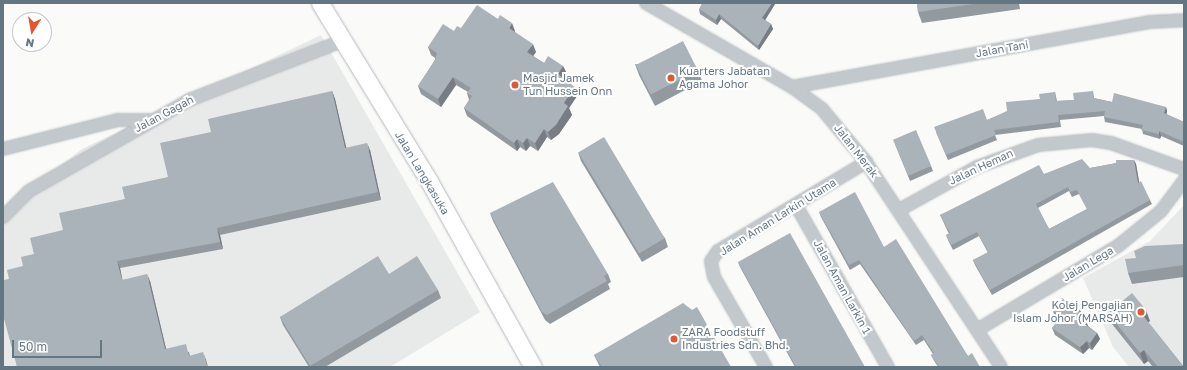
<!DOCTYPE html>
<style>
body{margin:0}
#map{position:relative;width:1187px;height:370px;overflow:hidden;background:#fafaf8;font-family:"Golos Text",sans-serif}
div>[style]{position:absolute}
.built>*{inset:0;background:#e8e9e9}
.roads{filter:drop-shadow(0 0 1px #b3babf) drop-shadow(0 0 1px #b3babf)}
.street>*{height:12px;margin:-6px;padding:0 6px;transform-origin:6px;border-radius:6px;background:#c3c8cc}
.secondary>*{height:17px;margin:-8.5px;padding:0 8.5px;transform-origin:8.5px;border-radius:8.5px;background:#fff}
.wall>*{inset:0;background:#929a9f}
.shaded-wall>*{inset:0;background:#777d82}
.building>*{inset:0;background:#aab3b9;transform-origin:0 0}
.dots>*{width:11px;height:11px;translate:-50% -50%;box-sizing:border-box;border:2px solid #fff;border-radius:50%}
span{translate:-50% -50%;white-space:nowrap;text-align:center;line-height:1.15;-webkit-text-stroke:4px #fff;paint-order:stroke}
.street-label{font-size:11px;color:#657683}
.poi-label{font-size:11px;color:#657683}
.left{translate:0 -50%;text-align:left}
.right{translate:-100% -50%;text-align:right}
.frame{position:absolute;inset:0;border:4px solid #657683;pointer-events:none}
.north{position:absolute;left:12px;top:12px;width:40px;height:40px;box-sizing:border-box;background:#fff;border:1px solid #c1c8cd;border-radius:50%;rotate:191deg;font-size:11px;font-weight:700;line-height:16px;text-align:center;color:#657683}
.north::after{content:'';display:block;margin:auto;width:14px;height:18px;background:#e4572e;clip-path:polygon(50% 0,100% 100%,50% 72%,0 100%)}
.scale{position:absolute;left:12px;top:340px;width:90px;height:18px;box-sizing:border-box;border:2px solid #657683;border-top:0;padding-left:5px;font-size:12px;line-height:14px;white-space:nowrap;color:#657683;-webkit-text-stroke:3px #fff;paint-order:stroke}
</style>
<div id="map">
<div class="built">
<i style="clip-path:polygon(321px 35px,480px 312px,390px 367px,3px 367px,3px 209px,82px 149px)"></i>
<i style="clip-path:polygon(1184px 205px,1184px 367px,1129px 367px,1113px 347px,1083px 278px,1150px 241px)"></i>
</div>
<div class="roads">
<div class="street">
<i style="left:646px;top:3px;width:168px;rotate:29.9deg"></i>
<i style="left:792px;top:87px;width:37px;rotate:36deg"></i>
<i style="left:822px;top:109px;width:69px;rotate:50.3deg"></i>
<i style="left:866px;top:162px;width:245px;rotate:56.6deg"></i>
<i style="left:792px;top:87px;width:363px;rotate:-10.3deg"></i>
<i style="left:1149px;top:22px;width:35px;rotate:-3deg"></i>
<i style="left:3px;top:149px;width:119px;rotate:-14.2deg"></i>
<i style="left:118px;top:120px;width:33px"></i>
<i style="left:797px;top:207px;width:184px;rotate:60.4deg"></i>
<i style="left:899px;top:210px;width:89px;rotate:-28.9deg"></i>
<i style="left:977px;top:167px;width:65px;rotate:-19.8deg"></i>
<i style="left:1038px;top:145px;width:54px;rotate:-5.3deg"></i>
<i style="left:1092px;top:140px;width:19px;rotate:9deg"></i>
<i style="left:1111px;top:143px;width:77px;rotate:19.6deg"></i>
<i style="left:3px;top:217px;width:37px;rotate:-45deg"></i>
<i style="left:29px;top:191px;width:184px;rotate:-29.6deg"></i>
<i style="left:189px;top:100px;width:164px;rotate:-21.1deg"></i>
<i style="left:977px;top:330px;width:164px;rotate:-30.8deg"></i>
<i style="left:1118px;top:246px;width:55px;rotate:-39.1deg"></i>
<i style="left:1161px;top:211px;width:39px;rotate:-53deg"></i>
<i style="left:766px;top:367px;width:104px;rotate:-120deg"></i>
<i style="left:714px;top:277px;width:16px;rotate:-101deg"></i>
<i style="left:711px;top:261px;width:12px;rotate:-55deg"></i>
<i style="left:718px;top:251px;width:173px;rotate:-31deg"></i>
</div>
<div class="secondary">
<i style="left:320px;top:3px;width:209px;rotate:58.5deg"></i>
<i style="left:429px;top:181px;width:213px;rotate:60.8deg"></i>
</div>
</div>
<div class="wall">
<i style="clip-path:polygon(917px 3px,1019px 3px,1020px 9px,922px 23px,918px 12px)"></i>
<i style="clip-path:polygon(775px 4px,765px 20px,771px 24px,773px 29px,759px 50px,721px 19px,717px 25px,700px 14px,699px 9px)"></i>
<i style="clip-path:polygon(461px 28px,515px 31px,515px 32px,536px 52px,533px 56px,544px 63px,563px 66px,567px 74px,564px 78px,574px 87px,577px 96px,569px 108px,572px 115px,559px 134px,551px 140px,547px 137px,538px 151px,530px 146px,526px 151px,520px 147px,517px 151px,467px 116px,464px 108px,469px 100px,467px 93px,468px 92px,456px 85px,441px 107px,421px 94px,418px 86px,435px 60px,435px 58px,431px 55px,428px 47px,454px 31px)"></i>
<i style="clip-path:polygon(635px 64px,698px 70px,702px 81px,655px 106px,639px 75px)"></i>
<i style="clip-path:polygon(332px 91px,335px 99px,346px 148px,370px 150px,381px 200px,220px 235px,223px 249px,120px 268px,122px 280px,150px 281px,166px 349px,189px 352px,190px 356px,206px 360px,17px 367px,9px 279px,23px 266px,34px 254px,63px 230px,168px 177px)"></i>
<i style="clip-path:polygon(1093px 91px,1094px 98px,1112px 102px,1166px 107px,1167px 111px,1166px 114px,1184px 122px,1184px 146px,1161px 136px,1160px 139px,1143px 134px,1142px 129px,1105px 122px,1104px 117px,1104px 116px,1060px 120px,1061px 127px,995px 135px,997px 140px,948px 160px,936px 132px,987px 120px,1040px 99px,1055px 92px,1057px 101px,1074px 100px)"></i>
<i style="clip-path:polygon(895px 144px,931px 166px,933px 171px,910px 181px)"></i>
<i style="clip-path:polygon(578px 152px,665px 238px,668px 247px,642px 262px,581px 161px)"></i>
<i style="clip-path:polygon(evenodd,1134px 160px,1136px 164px,1139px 182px,1150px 200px,1152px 204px,992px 295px,975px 265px,973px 260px,988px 253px,979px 236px,953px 250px,948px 240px,946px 235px,949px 234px,942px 219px,940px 215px,1044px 174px,1090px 168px,1134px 160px,1069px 191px,1072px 197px,1079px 194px,1087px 209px,1049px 229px,1038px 208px,1069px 191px)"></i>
<i style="clip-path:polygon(819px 212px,884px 247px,968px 356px,980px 367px,938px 367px,933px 359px,931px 355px,933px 354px,924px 340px,916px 345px,860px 264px,850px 270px,821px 217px)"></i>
<i style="clip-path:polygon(490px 213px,608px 274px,611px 282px,608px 284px,610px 289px,550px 324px,545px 320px,493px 221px)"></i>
<i style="clip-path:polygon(1184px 244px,1184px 277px,1132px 284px,1128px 273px,1136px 258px)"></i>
<i style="clip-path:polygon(738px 262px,865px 367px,795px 367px,740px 267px)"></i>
<i style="clip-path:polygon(389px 274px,438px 290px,441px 298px,325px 367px,309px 367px,283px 325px,280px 317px)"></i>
<i style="clip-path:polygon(692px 310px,731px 367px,600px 367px,594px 355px)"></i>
<i style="clip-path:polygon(1080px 310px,1083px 317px,1085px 319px,1088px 326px,1097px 333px,1100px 339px,1092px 350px,1089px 348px,1083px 354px,1055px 335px,1052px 328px,1059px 320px,1055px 317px,1053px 311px)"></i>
<i style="clip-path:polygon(1108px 313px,1150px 321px,1148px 322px,1184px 367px,1153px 367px,1148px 361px,1144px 364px,1112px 324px)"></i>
</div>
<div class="shaded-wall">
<i style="clip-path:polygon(772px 3px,775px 3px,775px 4px,764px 22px,762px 18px)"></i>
<i style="clip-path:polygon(719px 14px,721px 19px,717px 25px,716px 20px)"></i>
<i style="clip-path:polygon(512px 23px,515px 31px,512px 36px,509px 28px)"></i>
<i style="clip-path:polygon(771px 24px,773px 29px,759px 50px,758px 46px)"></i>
<i style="clip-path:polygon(533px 44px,536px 52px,530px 60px,527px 52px)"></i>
<i style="clip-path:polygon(563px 66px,567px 74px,561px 82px,558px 74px)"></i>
<i style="clip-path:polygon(453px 77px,456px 85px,441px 107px,438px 99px)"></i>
<i style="clip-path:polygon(574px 87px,577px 96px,569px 108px,572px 115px,559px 134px,551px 140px,548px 132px,564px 103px)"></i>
<i style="clip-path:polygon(332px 91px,335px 99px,348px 155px,345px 148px)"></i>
<i style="clip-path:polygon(1166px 107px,1167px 111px,1166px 118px,1164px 113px)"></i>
<i style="clip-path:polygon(544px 129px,547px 137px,538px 151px,535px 143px)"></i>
<i style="clip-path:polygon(1159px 131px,1161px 136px,1160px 139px,1159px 134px)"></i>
<i style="clip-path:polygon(527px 138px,530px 146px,526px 151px,523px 143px)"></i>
<i style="clip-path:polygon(517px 139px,520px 147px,517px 151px,514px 143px)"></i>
<i style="clip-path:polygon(367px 143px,370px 150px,381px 200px,378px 192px)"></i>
<i style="clip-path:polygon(1134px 160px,1136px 164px,1140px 187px,1138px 183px)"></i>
<i style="clip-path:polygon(217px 228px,220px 235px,223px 249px,220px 242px)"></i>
<i style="clip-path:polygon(117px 261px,120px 268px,124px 287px,122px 280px)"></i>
<i style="clip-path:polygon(147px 274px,150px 281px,168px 357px,165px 349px)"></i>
<i style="clip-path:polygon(1080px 310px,1083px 317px,1080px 321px,1078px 314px)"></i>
<i style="clip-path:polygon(1146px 310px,1150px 321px,1145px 324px,1141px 313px)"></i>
<i style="clip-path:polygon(1085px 319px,1088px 326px,1085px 329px,1083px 323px)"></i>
<i style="clip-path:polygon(1097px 333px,1100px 339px,1092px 350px,1090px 343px)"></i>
<i style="clip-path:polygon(1087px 341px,1089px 348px,1083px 354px,1080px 347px)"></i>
<i style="clip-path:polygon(1144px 350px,1148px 361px,1144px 364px,1140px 353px)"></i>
<i style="clip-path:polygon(203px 352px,206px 360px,208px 367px,207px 367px)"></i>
</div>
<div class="building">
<i style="clip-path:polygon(702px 3px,772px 3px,762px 18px,771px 24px,758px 46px,719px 14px,716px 20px,699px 9px)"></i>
<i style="clip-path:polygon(917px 3px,980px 3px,918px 12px)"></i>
<i style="clip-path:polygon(477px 5px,498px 19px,500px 15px,512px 23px,509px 28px,533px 44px,527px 52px,544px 63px,548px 56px,563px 66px,558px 74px,574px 87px,564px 103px,568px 106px,556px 125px,548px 132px,544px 129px,535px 143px,527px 138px,523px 143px,517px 139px,514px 143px,464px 108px,472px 96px,467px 93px,471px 88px,453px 77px,438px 99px,418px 86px,435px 60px,437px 53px,428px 47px,443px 24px,454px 31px,457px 26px,461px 28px)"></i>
<i style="left:683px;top:41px;width:33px;height:53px;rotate:63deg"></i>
<i style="clip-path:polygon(332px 91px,345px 148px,367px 143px,378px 192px,217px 228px,220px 242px,117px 261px,122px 280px,147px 274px,165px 349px,186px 344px,189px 356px,203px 352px,207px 367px,17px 367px,3px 315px,3px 280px,9px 279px,7px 270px,23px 266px,21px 257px,34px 254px,30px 238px,63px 230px,59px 213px,125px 199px,122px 187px,168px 177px,160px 143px,211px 132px,208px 119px)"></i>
<i style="clip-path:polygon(1093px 91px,1093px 98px,1112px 102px,1114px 93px,1166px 107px,1164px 113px,1184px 122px,1184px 142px,1159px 131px,1159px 134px,1141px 130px,1143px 125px,1104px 117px,1105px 111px,1058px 115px,1059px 122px,994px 130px,996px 135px,946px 155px,934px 127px,983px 109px,987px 120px,1007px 111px,1006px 102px,1040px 99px,1039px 94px,1055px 92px,1056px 101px,1074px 100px,1073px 93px)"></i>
<i style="left:916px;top:130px;width:39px;height:25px;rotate:67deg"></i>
<i style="left:604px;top:137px;width:118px;height:30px;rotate:59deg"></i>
<i style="clip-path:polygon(evenodd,1082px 159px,1090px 168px,1116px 163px,1116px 160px,1134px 160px,1138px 183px,1141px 181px,1150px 200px,990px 290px,973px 260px,988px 252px,977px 232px,951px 245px,946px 235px,950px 233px,940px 215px,1039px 165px,1044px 174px,1082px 159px,1068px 187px,1070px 192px,1077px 190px,1087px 209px,1049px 229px,1036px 204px,1068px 187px)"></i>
<i style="clip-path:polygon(553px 182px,608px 274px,604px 276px,607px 281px,547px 315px,542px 312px,490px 213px)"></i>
<i style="clip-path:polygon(855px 192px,884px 247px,896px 239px,968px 356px,972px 353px,980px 367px,939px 367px,931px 355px,934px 353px,922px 335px,914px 341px,859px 260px,849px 265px,819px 212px)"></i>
<i style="clip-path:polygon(790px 233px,865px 367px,796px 367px,738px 262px)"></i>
<i style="clip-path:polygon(1184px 244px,1184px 265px,1128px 273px,1125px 259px,1136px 258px,1134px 251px,1145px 246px)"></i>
<i style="clip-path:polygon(378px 256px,389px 274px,417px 256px,438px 290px,310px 366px,280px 317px)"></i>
<i style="clip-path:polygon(1132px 293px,1146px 310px,1141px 313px,1184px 367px,1158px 367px,1144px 350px,1140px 353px,1108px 313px)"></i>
<i style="clip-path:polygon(1062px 298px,1080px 310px,1078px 314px,1085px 319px,1083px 323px,1097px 333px,1090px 343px,1087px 341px,1080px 347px,1052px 328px,1061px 316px,1053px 311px)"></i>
<i style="clip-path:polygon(683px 303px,692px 310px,697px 307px,731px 367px,602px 367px,594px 355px)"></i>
</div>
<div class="dots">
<i style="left:671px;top:78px;background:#e4572e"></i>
<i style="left:515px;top:85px;background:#e4572e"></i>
<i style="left:1141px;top:312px;background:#e4572e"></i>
<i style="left:674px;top:339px;background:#e4572e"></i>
</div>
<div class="street-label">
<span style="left:1002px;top:49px;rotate:-10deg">Jalan Tani</span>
<span style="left:164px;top:114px;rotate:-28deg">Jalan Gagah</span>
<span style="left:856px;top:151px;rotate:52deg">Jalan Merak</span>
<span style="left:981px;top:167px;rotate:-25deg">Jalan Heman</span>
<span style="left:422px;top:173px;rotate:59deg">Jalan Langkasuka</span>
<span style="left:778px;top:217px;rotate:-32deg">Jalan Aman Larkin Utama</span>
<span style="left:1088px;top:264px;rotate:-31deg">Jalan Lega</span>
<span style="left:842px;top:287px;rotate:61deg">Jalan Aman Larkin 1</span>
</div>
<div class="poi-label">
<span class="left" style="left:679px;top:78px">Kuarters Jabatan<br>Agama Johor</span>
<span class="left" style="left:523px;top:85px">Masjid Jamek<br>Tun Hussein Onn</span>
<span class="right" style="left:1133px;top:312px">Kolej Pengajian<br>Islam Johor (MARSAH)</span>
<span class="left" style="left:682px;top:339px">ZARA Foodstuff<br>Industries Sdn. Bhd.</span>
</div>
<div class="frame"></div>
<div class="north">N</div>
<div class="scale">50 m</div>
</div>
